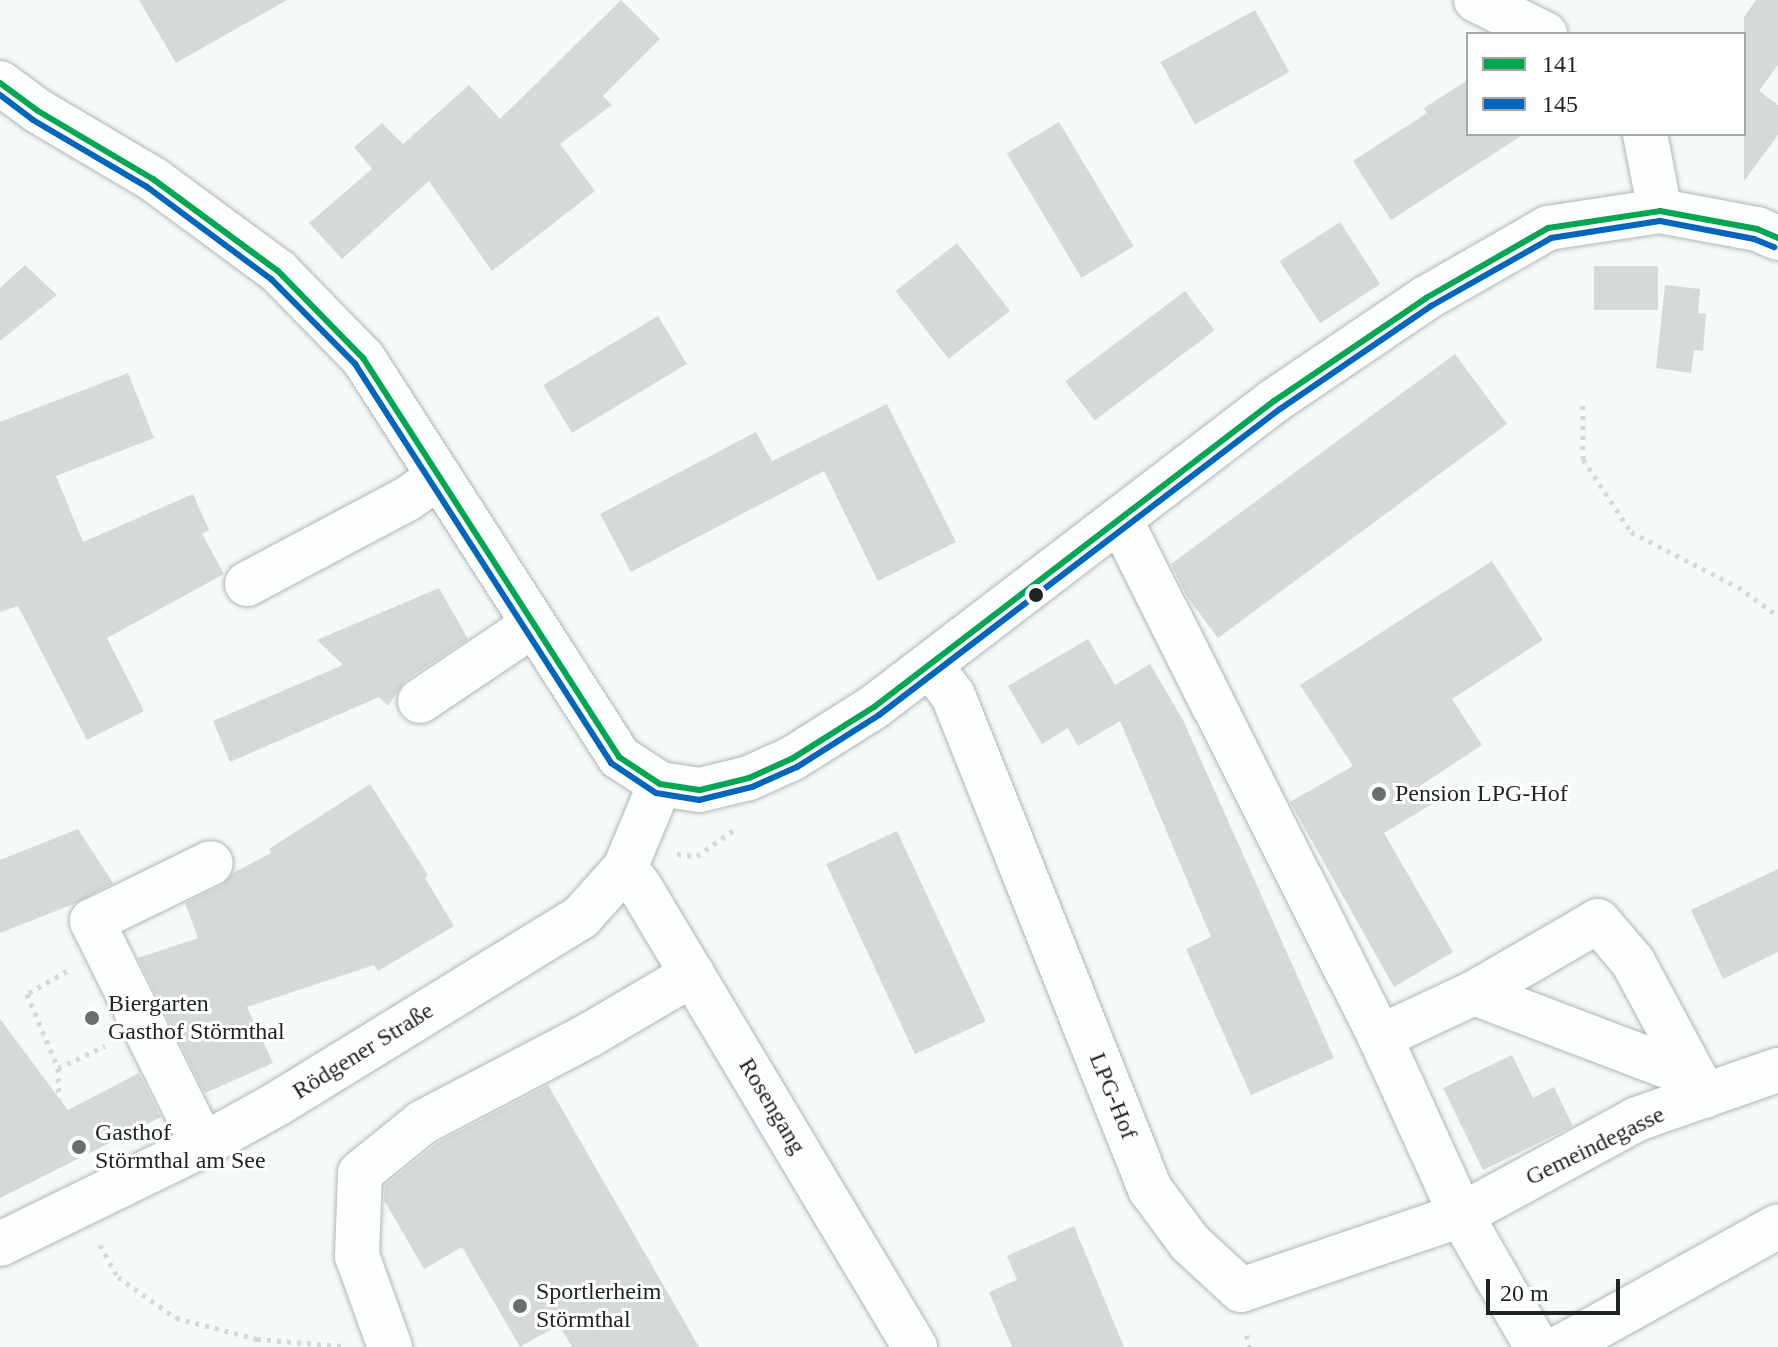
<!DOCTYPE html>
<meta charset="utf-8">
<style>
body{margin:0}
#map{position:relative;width:1778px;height:1347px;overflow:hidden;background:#f4f9f9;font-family:"Times New Roman",serif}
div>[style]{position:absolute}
.building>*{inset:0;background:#d5d9d9;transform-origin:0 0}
.path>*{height:5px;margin-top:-2.5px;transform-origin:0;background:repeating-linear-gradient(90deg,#d7d9d9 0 4px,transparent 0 10px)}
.roads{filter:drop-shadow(0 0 2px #b1b5b5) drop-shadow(0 0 2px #b1b5b5)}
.minor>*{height:44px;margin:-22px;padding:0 22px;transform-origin:22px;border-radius:22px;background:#fdfefe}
.bus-1>*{height:6px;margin:-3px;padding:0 3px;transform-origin:3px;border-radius:3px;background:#00a651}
.bus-2>*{height:6px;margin:-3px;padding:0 3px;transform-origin:3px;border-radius:3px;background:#0065bd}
.dots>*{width:22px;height:22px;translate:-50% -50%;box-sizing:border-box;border:4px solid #fff;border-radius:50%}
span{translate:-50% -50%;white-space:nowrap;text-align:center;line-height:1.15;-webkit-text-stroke:6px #fff;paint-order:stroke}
.poi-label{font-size:24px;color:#1f2323}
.left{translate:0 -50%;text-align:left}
.street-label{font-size:24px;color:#1f2323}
.legend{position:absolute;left:1466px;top:32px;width:280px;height:104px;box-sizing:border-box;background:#fff;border:2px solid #a5a7a7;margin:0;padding:10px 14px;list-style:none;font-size:24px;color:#1f2323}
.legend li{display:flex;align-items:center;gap:16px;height:40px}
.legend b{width:40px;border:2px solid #a5a7a7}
.scale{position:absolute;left:1486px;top:1279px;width:134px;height:36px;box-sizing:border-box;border:4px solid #1f2323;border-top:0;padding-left:10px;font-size:24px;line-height:28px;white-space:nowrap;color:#1f2323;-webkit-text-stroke:6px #fff;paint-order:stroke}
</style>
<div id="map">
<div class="building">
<i style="clip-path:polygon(139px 0,287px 0,176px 63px)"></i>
<i style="clip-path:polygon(621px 0,660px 39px,603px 96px,612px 105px,560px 144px,595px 191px,492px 271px,429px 181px,342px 259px,309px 223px,372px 169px,354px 147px,382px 123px,403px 144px,469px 85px,500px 119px)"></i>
<i style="clip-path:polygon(1756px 0,1778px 0,1778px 65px,1759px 91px,1778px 105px,1778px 135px,1744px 181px,1744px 17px)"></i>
<i style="left:1255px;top:10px;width:71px;height:108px;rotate:61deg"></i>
<i style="clip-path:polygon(1468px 80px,1468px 134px,1524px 134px,1391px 220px,1353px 161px,1427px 113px,1424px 108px)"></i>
<i style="left:1059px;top:122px;width:145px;height:61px;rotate:59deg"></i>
<i style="left:1340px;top:222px;width:74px;height:72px;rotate:57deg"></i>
<i style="left:957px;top:243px;width:86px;height:78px;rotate:52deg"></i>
<i style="clip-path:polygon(25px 265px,57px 295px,0 341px,0 288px)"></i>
<i style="left:1594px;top:266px;width:64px;height:44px"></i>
<i style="clip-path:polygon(1665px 285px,1700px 289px,1698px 313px,1706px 314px,1703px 351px,1694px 350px,1691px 373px,1656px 368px)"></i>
<i style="left:1185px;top:291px;width:49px;height:150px;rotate:53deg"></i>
<i style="left:658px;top:316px;width:56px;height:134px;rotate:59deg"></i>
<i style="clip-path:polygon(1455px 354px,1507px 424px,1218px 638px,1186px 595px,1171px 564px)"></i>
<i style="clip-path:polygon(128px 373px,154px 438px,56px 476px,83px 542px,193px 494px,209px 530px,202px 534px,224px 574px,107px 638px,144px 711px,87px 740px,18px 606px,0 612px,0 422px)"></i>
<i style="clip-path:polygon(887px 404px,956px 542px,878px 581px,824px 471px,631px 572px,600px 514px,756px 432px,772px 461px)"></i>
<i style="clip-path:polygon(1492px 561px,1543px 640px,1452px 699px,1482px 745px,1420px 786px,1432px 804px,1384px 833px,1453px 952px,1394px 987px,1290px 802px,1353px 766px,1300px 685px)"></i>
<i style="clip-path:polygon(439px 588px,468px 639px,406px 680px,388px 706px,379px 697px,230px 762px,213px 721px,343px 665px,317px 640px)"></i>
<i style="clip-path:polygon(1088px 639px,1115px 685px,1150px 664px,1183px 720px,1334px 1058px,1251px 1095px,1186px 949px,1211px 937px,1120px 721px,1078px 746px,1068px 728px,1042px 744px,1008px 686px)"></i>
<i style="clip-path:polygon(370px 784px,428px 875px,425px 878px,454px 926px,378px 971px,374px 965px,247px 1007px,273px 1063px,205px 1093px,138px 958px,198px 938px,185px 903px,222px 885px,233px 873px,271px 853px,269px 849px)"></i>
<i style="clip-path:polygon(78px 829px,113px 883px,76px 903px,0 933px,0 860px)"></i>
<i style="left:897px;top:831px;width:210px;height:78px;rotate:65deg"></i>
<i style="clip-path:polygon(1778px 869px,1778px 952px,1723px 979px,1691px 910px)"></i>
<i style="clip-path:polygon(0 1019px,68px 1110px,139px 1073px,161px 1117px,0 1198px)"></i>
<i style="clip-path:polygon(1512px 1055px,1533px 1098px,1554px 1087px,1573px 1126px,1483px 1170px,1443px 1088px)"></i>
<i style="clip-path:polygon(548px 1085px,699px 1347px,572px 1347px,559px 1325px,520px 1347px,462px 1247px,424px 1269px,384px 1200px,385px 1185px,437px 1143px)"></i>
<i style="clip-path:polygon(1074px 1226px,1124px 1347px,1012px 1347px,989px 1292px,1017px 1280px,1007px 1256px)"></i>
</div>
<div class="path">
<i style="left:1583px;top:405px;width:54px;rotate:90deg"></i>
<i style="left:1583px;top:459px;width:87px;rotate:56.7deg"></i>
<i style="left:1631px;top:532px;width:120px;rotate:27.2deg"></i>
<i style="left:1738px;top:587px;width:49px;rotate:35.9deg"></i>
<i style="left:677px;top:854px;width:20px;rotate:6deg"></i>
<i style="left:697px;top:856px;width:47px;rotate:-35.4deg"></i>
<i style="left:67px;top:971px;width:46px;rotate:150.1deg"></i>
<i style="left:27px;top:994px;width:80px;rotate:67.3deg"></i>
<i style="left:58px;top:1068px;width:52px;rotate:-25.1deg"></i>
<i style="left:58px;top:1068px;width:46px;rotate:88.8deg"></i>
<i style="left:100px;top:1245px;width:37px;rotate:61deg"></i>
<i style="left:118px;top:1277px;width:71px;rotate:35.3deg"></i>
<i style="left:176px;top:1318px;width:84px;rotate:14.5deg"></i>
<i style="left:257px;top:1339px;width:86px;rotate:4.7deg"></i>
<i style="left:1247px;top:1335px;width:12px;rotate:81deg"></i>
</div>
<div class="roads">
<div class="minor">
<i style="left:1476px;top:0;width:77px;rotate:26.2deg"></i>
<i style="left:0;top:83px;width:47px;rotate:36.4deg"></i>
<i style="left:38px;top:111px;width:134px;rotate:30.6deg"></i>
<i style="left:153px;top:179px;width:155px;rotate:36.4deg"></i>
<i style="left:278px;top:271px;width:122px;rotate:45.7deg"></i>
<i style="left:363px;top:358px;width:474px;rotate:57.3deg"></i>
<i style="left:619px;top:757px;width:49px;rotate:33.4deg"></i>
<i style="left:660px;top:784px;width:40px;rotate:8.5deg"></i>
<i style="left:700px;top:790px;width:50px;rotate:-13.8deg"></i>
<i style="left:749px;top:778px;width:48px;rotate:-24.4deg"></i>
<i style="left:793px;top:758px;width:96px;rotate:-32.2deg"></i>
<i style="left:874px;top:707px;width:504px;rotate:-37.42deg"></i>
<i style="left:1274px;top:401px;width:184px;rotate:-34.1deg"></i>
<i style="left:1426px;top:298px;width:141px;rotate:-29.8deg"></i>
<i style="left:1548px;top:228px;width:113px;rotate:-8.6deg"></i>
<i style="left:1660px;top:211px;width:99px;rotate:10.5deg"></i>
<i style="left:1757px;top:229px;width:23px;rotate:23deg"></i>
<i style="left:1645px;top:134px;width:78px;rotate:79deg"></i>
<i style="left:1120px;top:519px;width:580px;rotate:63.35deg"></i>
<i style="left:1380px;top:1037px;width:196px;rotate:65.5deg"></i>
<i style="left:1461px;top:1215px;width:152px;rotate:60.1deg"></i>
<i style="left:247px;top:584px;width:181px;rotate:-28deg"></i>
<i style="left:407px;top:499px;width:38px;rotate:-35deg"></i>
<i style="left:930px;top:665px;width:38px;rotate:53deg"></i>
<i style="left:953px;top:695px;width:532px;rotate:68.26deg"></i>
<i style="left:1150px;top:1189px;width:67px;rotate:53.5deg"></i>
<i style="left:1190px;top:1243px;width:69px;rotate:42.7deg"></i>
<i style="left:1241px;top:1290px;width:232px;rotate:-18.8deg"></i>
<i style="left:1461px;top:1215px;width:200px;rotate:-28.6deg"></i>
<i style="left:1637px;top:1119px;width:149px;rotate:-19.2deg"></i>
<i style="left:420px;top:701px;width:136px;rotate:-33.9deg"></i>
<i style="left:625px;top:868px;width:24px;rotate:52deg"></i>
<i style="left:640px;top:887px;width:536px;rotate:59.13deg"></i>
<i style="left:1474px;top:993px;width:236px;rotate:20.8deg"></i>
<i style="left:1380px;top:1037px;width:104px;rotate:-25.1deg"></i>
<i style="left:1474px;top:993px;width:143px;rotate:-30.1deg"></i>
<i style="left:1598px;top:921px;width:54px;rotate:49.5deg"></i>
<i style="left:1633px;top:962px;width:152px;rotate:61.8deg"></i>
<i style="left:203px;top:1145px;width:250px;rotate:-116.4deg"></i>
<i style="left:92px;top:921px;width:132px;rotate:-26deg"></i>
<i style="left:0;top:1244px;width:226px;rotate:-26deg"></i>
<i style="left:203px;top:1145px;width:85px;rotate:-29deg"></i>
<i style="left:277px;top:1104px;width:357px;rotate:-31.6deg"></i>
<i style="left:581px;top:917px;width:66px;rotate:-48.1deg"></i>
<i style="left:625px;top:868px;width:91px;rotate:-67.4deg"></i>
<i style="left:390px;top:1347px;width:97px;rotate:-109.9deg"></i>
<i style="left:357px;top:1256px;width:83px;rotate:-87.9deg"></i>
<i style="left:360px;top:1173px;width:81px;rotate:-39deg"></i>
<i style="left:423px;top:1122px;width:190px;rotate:-27.6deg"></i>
<i style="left:591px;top:1034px;width:118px;rotate:-30.5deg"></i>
<i style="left:1561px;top:1347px;width:248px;rotate:-29.1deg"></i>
</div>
</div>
<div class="bus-1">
<i style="left:0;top:83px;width:47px;rotate:36.4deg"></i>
<i style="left:38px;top:111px;width:134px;rotate:30.6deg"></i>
<i style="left:153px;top:179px;width:155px;rotate:36.4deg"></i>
<i style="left:278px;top:271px;width:122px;rotate:45.7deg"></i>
<i style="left:363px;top:358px;width:474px;rotate:57.3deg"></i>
<i style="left:619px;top:757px;width:49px;rotate:33.4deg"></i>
<i style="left:660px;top:784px;width:40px;rotate:8.5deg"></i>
<i style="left:700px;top:790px;width:50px;rotate:-13.8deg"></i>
<i style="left:749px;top:778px;width:48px;rotate:-24.4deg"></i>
<i style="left:793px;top:758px;width:96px;rotate:-32.2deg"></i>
<i style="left:874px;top:707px;width:504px;rotate:-37.42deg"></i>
<i style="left:1274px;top:401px;width:184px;rotate:-34.1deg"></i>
<i style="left:1426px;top:298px;width:141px;rotate:-29.8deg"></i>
<i style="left:1548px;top:228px;width:113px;rotate:-8.6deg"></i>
<i style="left:1660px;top:211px;width:99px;rotate:10.5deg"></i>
<i style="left:1757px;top:229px;width:23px;rotate:23deg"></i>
</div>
<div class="bus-2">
<i style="left:0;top:95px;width:41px;rotate:37.1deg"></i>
<i style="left:33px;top:120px;width:132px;rotate:30.4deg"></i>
<i style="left:147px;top:187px;width:154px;rotate:36.6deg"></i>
<i style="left:271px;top:279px;width:120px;rotate:45.3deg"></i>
<i style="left:355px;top:364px;width:474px;rotate:57.3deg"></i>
<i style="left:611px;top:763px;width:54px;rotate:33.7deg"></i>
<i style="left:656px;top:793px;width:44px;rotate:9.2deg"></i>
<i style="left:699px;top:800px;width:55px;rotate:-13.8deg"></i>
<i style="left:752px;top:787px;width:49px;rotate:-24deg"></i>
<i style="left:797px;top:767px;width:97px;rotate:-32.4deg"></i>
<i style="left:879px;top:715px;width:504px;rotate:-37.35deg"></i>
<i style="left:1280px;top:409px;width:183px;rotate:-34.3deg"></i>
<i style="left:1431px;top:306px;width:138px;rotate:-29.5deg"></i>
<i style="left:1551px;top:238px;width:110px;rotate:-8.9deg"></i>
<i style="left:1660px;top:221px;width:96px;rotate:10.8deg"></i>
<i style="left:1754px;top:239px;width:22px;rotate:22deg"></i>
</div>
<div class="dots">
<i style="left:1036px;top:595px;background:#1f2323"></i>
<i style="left:1379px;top:794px;background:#6a6e6e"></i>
<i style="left:92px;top:1018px;background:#6a6e6e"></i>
<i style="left:79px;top:1147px;background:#6a6e6e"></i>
<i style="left:520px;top:1306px;background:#6a6e6e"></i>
</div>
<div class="poi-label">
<span class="left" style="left:1395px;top:794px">Pension LPG-Hof</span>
<span class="left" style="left:108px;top:1018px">Biergarten<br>Gasthof Störmthal</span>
<span class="left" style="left:95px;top:1147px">Gasthof<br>Störmthal am See</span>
<span class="left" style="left:536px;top:1306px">Sportlerheim<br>Störmthal</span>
</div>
<div class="street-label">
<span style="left:363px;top:1051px;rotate:-32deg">Rödgener Straße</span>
<span style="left:1113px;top:1096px;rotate:68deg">LPG-Hof</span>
<span style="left:772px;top:1106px;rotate:59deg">Rosengang</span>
<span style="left:1595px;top:1146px;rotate:-26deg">Gemeindegasse</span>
</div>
<ul class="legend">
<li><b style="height:10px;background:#00a651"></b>141</li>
<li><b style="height:10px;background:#0065bd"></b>145</li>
</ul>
<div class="scale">20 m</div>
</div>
